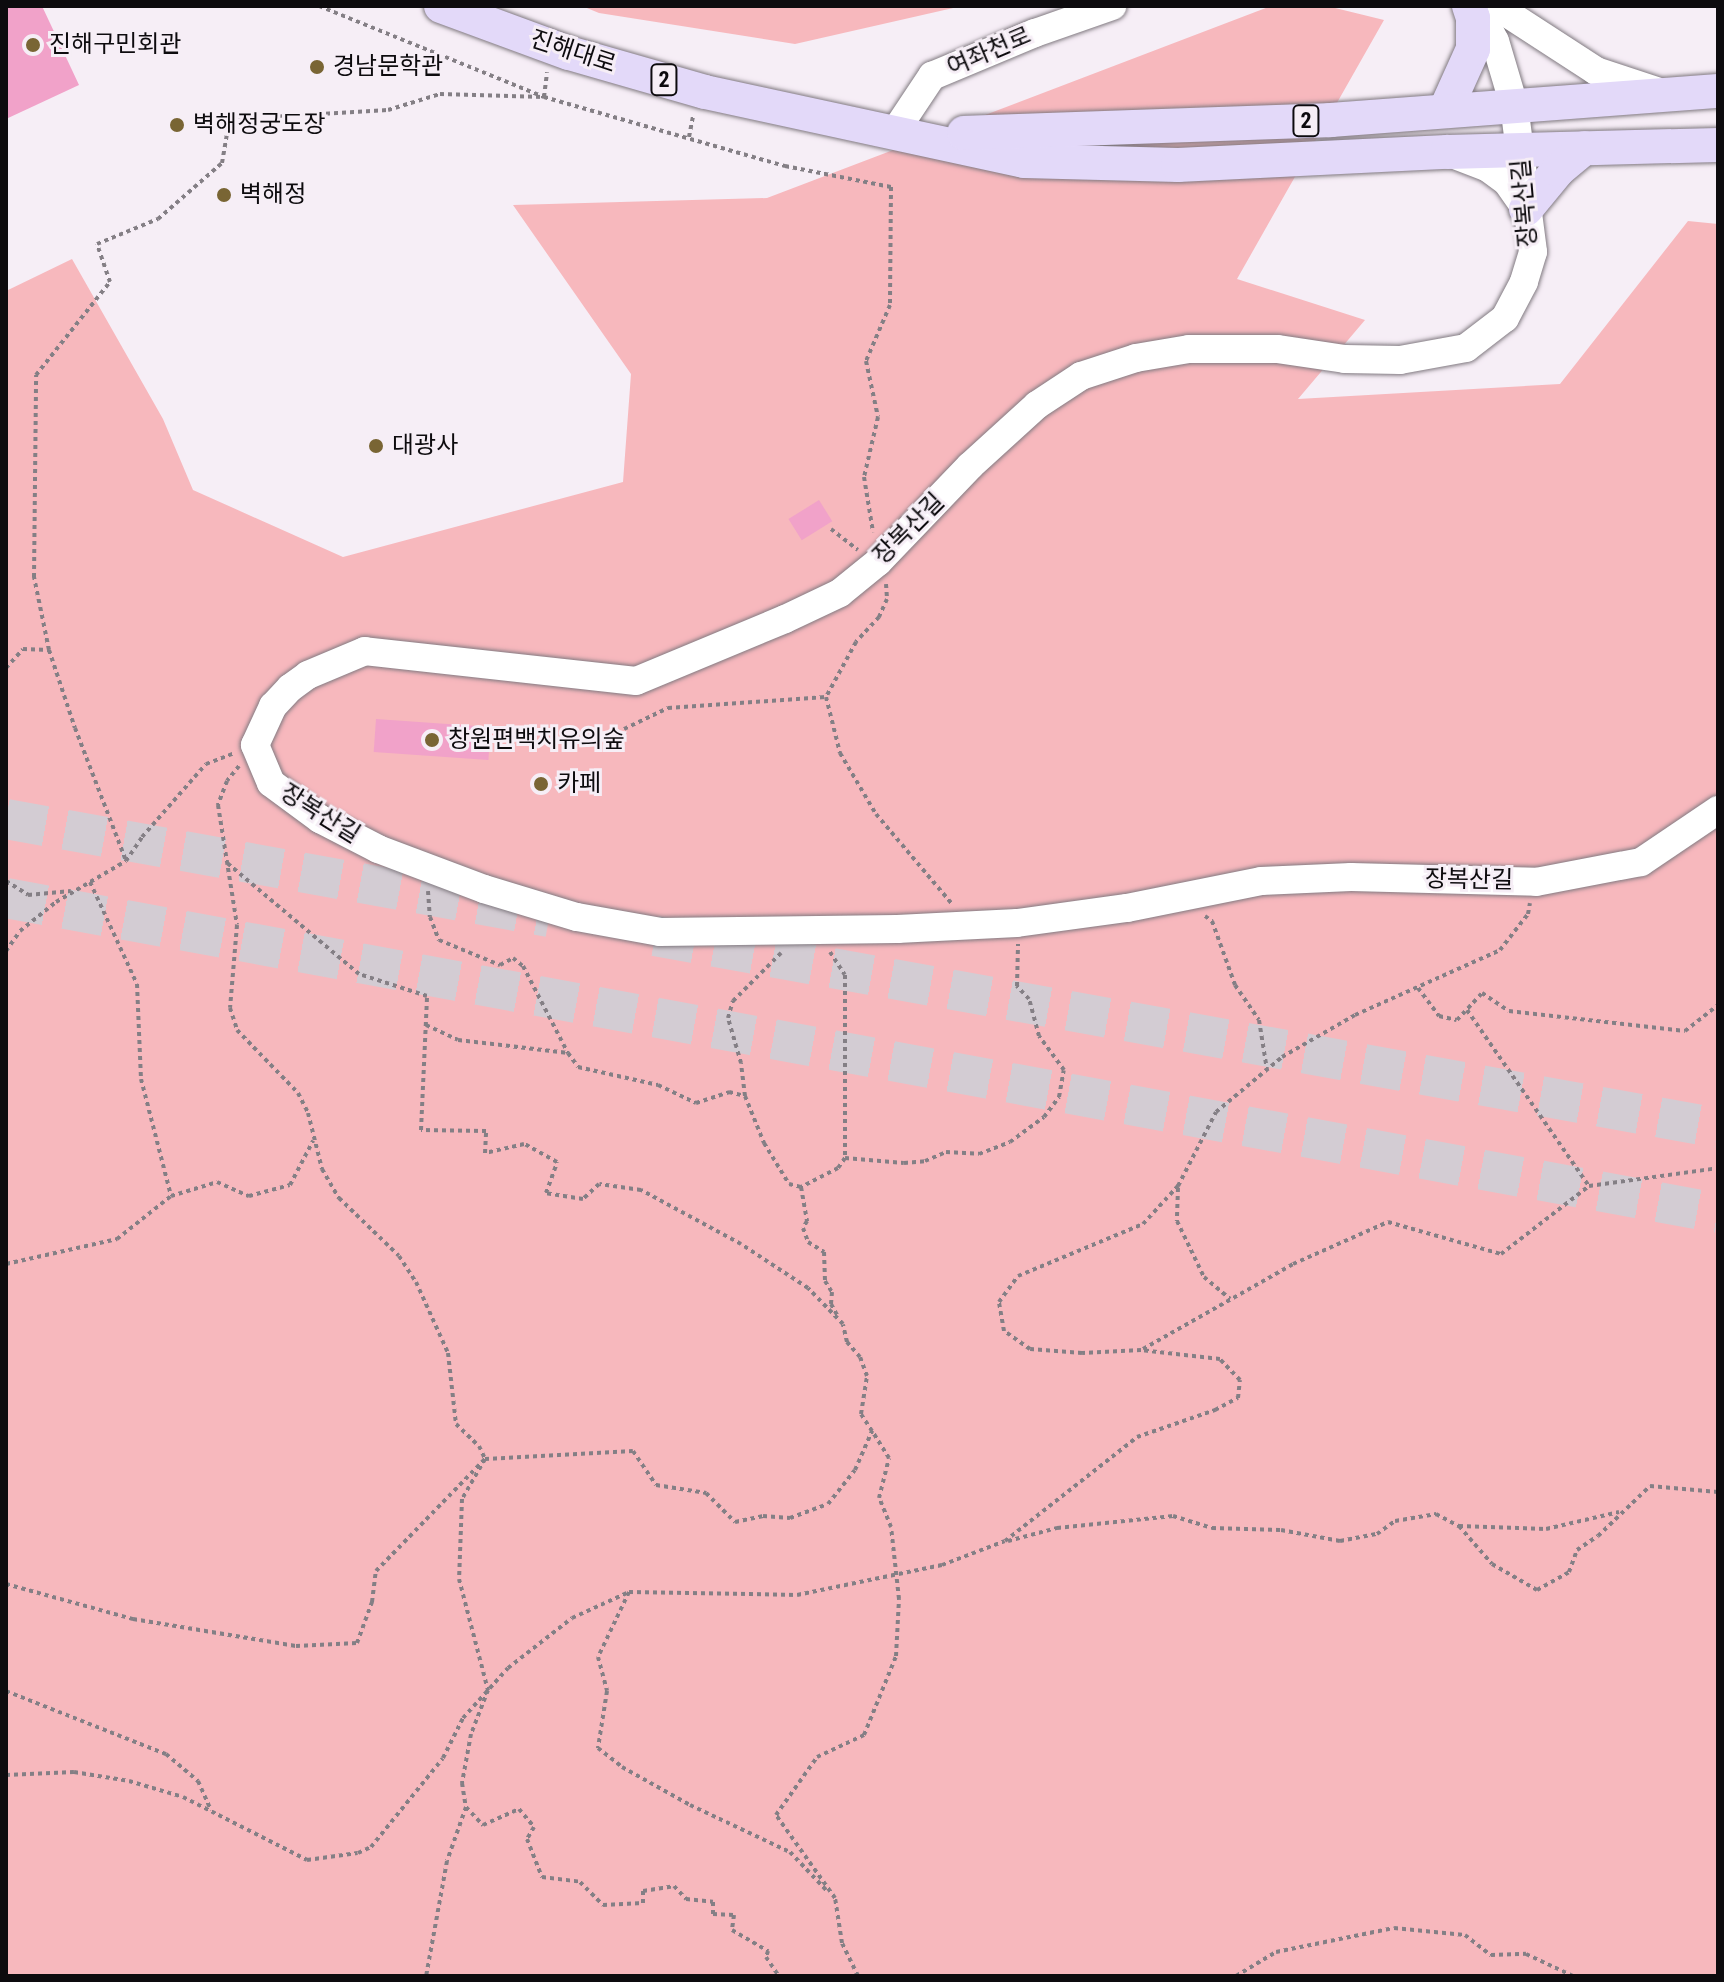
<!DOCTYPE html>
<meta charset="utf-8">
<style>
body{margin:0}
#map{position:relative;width:1724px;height:1982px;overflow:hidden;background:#f6eef6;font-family:"Roboto Condensed","Noto Sans KR",sans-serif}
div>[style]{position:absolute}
.green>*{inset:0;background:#f7b8bd}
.building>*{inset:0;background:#f1a2c9;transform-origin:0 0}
.highway-tunnel>*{height:40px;margin-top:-20px;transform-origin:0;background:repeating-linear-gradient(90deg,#d3ccd3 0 40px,transparent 0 60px)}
.path>*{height:4px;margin-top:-2px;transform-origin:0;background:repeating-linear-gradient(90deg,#847f85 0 4px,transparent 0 8px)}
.roads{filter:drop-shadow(0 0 2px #817a81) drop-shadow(0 0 2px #817a81)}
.minor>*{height:28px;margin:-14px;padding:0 14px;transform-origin:14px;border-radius:14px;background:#fff}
.major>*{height:34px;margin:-17px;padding:0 17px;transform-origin:17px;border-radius:17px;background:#e3d9f9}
.dots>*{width:22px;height:22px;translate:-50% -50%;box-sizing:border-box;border:4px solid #f6eef6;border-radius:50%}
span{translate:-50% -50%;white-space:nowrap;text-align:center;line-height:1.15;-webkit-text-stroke:6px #f6eef6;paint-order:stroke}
.shield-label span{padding:2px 6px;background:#f6eef6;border:2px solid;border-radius:6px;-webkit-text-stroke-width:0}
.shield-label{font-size:22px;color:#0d0b0e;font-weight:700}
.poi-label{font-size:24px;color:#0d0b0e}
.left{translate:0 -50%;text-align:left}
.street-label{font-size:24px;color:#0d0b0e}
.frame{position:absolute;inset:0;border:8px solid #0d0b0e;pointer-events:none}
</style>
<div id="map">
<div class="green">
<i style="clip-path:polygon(582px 6px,962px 6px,795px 44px,599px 13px)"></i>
<i style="clip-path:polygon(1271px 6px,1327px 6px,1384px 20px,1237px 279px,1365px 320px,1298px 399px,1560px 384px,1688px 221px,1718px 224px,1718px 1976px,6px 1976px,6px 291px,72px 259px,163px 419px,193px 490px,343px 557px,623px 482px,631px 374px,513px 205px,767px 198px)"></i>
</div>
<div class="building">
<i style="clip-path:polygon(6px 6px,42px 6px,79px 85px,6px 119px)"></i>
<i style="left:819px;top:500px;width:25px;height:36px;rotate:58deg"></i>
<i style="left:376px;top:719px;width:115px;height:33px;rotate:4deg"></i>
</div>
<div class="highway-tunnel">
<i style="left:6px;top:819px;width:552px;rotate:10.23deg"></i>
<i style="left:6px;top:898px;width:1741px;rotate:10.43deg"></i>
<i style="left:655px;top:936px;width:1080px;rotate:10.24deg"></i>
</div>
<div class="path">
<i style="left:319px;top:6px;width:243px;rotate:22deg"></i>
<i style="left:544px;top:97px;width:251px;rotate:16deg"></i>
<i style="left:785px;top:166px;width:108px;rotate:11.2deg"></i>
<i style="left:891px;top:187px;width:118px;rotate:90.5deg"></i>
<i style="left:890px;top:305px;width:61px;rotate:113.2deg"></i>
<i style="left:866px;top:361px;width:57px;rotate:77.9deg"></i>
<i style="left:878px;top:417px;width:62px;rotate:103.1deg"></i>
<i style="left:864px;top:477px;width:56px;rotate:80.7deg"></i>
<i style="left:689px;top:137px;width:21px;rotate:-79deg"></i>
<i style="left:831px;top:529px;width:34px;rotate:38deg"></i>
<i style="left:886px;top:584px;width:15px;rotate:86deg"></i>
<i style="left:887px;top:599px;width:20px;rotate:114deg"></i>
<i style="left:879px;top:617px;width:34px;rotate:133deg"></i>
<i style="left:856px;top:642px;width:63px;rotate:118.6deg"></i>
<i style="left:826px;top:697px;width:58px;rotate:76deg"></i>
<i style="left:840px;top:753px;width:71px;rotate:59.5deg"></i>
<i style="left:876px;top:814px;width:119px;rotate:49.8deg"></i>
<i style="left:49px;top:650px;width:82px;rotate:71.6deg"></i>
<i style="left:75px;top:728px;width:142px;rotate:69deg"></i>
<i style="left:6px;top:668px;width:25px;rotate:-48deg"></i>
<i style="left:23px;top:649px;width:26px;rotate:2deg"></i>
<i style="left:49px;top:650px;width:75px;rotate:-101.6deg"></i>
<i style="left:34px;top:577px;width:202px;rotate:-89.4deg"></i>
<i style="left:36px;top:375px;width:119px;rotate:-51.5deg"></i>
<i style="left:110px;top:282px;width:40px;rotate:-108.9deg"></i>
<i style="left:97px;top:244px;width:66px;rotate:-22.3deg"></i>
<i style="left:158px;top:219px;width:85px;rotate:-41.2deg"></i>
<i style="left:222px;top:163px;width:48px;rotate:-80.3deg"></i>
<i style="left:230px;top:116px;width:40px;rotate:1.4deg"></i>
<i style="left:270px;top:117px;width:118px;rotate:-3.4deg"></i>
<i style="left:388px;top:110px;width:54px;rotate:-17.1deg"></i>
<i style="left:440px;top:94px;width:104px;rotate:1.7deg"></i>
<i style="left:544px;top:97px;width:25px;rotate:-83deg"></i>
<i style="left:624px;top:729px;width:49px;rotate:-25.5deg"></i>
<i style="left:668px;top:708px;width:158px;rotate:-4deg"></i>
<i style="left:239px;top:766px;width:19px;rotate:129deg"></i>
<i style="left:227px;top:781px;width:26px;rotate:111deg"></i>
<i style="left:218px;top:805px;width:121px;rotate:81deg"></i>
<i style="left:237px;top:925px;width:83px;rotate:94.8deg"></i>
<i style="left:230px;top:1008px;width:23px;rotate:72deg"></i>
<i style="left:237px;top:1030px;width:88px;rotate:45.9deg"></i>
<i style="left:298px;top:1093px;width:22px;rotate:63deg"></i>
<i style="left:308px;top:1113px;width:58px;rotate:76deg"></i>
<i style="left:322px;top:1169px;width:34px;rotate:60deg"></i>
<i style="left:339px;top:1198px;width:83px;rotate:44deg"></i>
<i style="left:399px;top:1256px;width:31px;rotate:57deg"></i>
<i style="left:416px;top:1282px;width:78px;rotate:65.7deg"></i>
<i style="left:448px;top:1353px;width:71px;rotate:83.6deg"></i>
<i style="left:456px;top:1424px;width:32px;rotate:44deg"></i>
<i style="left:479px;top:1446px;width:14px;rotate:65deg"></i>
<i style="left:485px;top:1459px;width:46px;rotate:119.9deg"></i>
<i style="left:462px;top:1499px;width:80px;rotate:92.1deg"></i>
<i style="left:459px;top:1579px;width:115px;rotate:75.4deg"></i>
<i style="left:488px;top:1690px;width:47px;rotate:111.1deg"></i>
<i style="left:471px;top:1734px;width:50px;rotate:100.4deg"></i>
<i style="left:462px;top:1783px;width:24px;rotate:81deg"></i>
<i style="left:466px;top:1807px;width:57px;rotate:109.4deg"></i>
<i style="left:447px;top:1861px;width:117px;rotate:100.3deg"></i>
<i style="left:6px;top:881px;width:26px;rotate:32deg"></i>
<i style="left:28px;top:895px;width:43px;rotate:-5.3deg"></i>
<i style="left:90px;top:882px;width:112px;rotate:65.3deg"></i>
<i style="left:137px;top:984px;width:95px;rotate:87.6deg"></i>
<i style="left:141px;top:1079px;width:121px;rotate:75.6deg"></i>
<i style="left:428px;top:891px;width:26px;rotate:86deg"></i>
<i style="left:430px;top:917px;width:25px;rotate:69deg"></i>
<i style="left:439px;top:940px;width:66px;rotate:22.3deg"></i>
<i style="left:500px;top:965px;width:15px;rotate:-28deg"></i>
<i style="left:513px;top:958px;width:13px;rotate:39deg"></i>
<i style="left:523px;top:966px;width:98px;rotate:62.7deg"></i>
<i style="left:1205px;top:916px;width:9px;rotate:36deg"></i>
<i style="left:1212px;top:921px;width:68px;rotate:70.2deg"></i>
<i style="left:1235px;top:985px;width:42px;rotate:55.6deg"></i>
<i style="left:1259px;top:1020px;width:51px;rotate:80.9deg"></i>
<i style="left:6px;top:951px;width:24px;rotate:-55deg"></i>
<i style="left:20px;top:931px;width:46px;rotate:-38.9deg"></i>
<i style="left:56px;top:902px;width:81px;rotate:-30.4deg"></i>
<i style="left:126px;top:861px;width:29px;rotate:-56deg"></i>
<i style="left:142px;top:837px;width:97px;rotate:-48.8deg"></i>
<i style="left:206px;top:764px;width:30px;rotate:-21deg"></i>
<i style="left:830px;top:952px;width:27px;rotate:57deg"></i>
<i style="left:845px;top:975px;width:183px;rotate:90deg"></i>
<i style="left:845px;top:1158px;width:12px;rotate:125deg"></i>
<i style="left:838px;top:1168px;width:42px;rotate:152.8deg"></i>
<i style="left:801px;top:1187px;width:35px;rotate:80deg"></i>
<i style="left:807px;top:1221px;width:8px;rotate:120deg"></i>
<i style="left:803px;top:1228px;width:15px;rotate:70deg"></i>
<i style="left:808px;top:1242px;width:19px;rotate:32deg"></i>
<i style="left:824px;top:1252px;width:29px;rotate:88deg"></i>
<i style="left:825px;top:1281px;width:13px;rotate:58deg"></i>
<i style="left:832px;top:1292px;width:12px;rotate:95deg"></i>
<i style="left:831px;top:1304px;width:13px;rotate:61deg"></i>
<i style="left:1418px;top:988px;width:35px;rotate:53deg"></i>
<i style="left:1439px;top:1016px;width:18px;rotate:13deg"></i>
<i style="left:1457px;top:1020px;width:37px;rotate:-47deg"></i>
<i style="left:1482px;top:993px;width:32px;rotate:34deg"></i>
<i style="left:1509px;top:1011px;width:177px;rotate:6.5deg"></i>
<i style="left:1685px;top:1031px;width:42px;rotate:-38.2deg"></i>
<i style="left:1467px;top:1010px;width:214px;rotate:55.3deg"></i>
<i style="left:426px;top:1025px;width:35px;rotate:25deg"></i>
<i style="left:458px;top:1040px;width:111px;rotate:6.7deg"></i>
<i style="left:568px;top:1053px;width:17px;rotate:54deg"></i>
<i style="left:578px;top:1067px;width:82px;rotate:12.7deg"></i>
<i style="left:658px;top:1085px;width:42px;rotate:25.3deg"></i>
<i style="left:696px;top:1103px;width:35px;rotate:-18deg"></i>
<i style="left:729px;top:1092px;width:16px;rotate:14deg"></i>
<i style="left:745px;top:1096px;width:51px;rotate:68deg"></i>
<i style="left:764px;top:1143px;width:48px;rotate:58.6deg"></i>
<i style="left:789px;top:1184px;width:12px;rotate:14deg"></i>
<i style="left:745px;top:1096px;width:33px;rotate:-97deg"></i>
<i style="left:741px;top:1063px;width:47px;rotate:-106.1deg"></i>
<i style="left:728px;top:1018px;width:18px;rotate:-74deg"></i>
<i style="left:733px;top:1001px;width:68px;rotate:-45deg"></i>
<i style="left:845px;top:1158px;width:59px;rotate:4.8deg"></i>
<i style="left:904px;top:1163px;width:21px;rotate:-5deg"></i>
<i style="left:925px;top:1161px;width:23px;rotate:-23deg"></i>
<i style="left:946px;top:1152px;width:33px;rotate:3deg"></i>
<i style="left:979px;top:1154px;width:33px;rotate:-21deg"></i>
<i style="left:1010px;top:1142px;width:42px;rotate:-36.3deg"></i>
<i style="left:1044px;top:1117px;width:25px;rotate:-53deg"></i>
<i style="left:1059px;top:1097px;width:27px;rotate:-80deg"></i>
<i style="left:1064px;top:1070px;width:42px;rotate:-126.3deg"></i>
<i style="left:1039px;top:1036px;width:38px;rotate:-105deg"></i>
<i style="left:1029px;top:999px;width:18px;rotate:-133deg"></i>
<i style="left:1017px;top:986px;width:42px;rotate:-88.6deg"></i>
<i style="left:1178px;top:1188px;width:33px;rotate:92deg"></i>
<i style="left:1177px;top:1221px;width:62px;rotate:64.3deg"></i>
<i style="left:1204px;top:1277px;width:34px;rotate:40deg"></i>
<i style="left:6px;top:1264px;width:114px;rotate:-12.7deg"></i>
<i style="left:117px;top:1239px;width:69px;rotate:-38.5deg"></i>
<i style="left:171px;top:1196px;width:48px;rotate:-16.9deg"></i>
<i style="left:217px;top:1182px;width:35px;rotate:24deg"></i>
<i style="left:249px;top:1196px;width:42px;rotate:-15deg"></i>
<i style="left:290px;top:1185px;width:50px;rotate:-62.4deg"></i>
<i style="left:1143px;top:1349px;width:172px;rotate:-29.5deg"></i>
<i style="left:1293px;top:1264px;width:104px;rotate:-23.9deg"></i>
<i style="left:1388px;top:1222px;width:117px;rotate:15.8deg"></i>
<i style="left:1501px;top:1254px;width:111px;rotate:-37.7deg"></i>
<i style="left:1589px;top:1186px;width:130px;rotate:-7.9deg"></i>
<i style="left:1459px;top:1526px;width:87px;rotate:2deg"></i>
<i style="left:1546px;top:1529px;width:75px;rotate:-13.1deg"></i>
<i style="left:1008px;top:1541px;width:51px;rotate:-14.9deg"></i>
<i style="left:1057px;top:1528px;width:117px;rotate:-5.9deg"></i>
<i style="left:1173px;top:1516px;width:41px;rotate:17.1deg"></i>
<i style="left:1212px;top:1528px;width:69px;rotate:1.7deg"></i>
<i style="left:1281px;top:1530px;width:60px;rotate:10.6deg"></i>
<i style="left:1340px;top:1541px;width:38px;rotate:-11deg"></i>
<i style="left:1377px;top:1534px;width:22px;rotate:-36deg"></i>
<i style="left:1395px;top:1521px;width:42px;rotate:-9.7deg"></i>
<i style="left:1436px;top:1514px;width:26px;rotate:28deg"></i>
<i style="left:1459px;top:1526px;width:50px;rotate:49deg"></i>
<i style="left:1492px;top:1564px;width:52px;rotate:30deg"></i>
<i style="left:1537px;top:1590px;width:37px;rotate:-29deg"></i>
<i style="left:1569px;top:1572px;width:23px;rotate:-70deg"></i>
<i style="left:1577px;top:1550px;width:25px;rotate:-34deg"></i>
<i style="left:1598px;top:1536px;width:72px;rotate:-43.9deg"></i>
<i style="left:1650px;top:1486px;width:68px;rotate:5deg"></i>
<i style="left:6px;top:1584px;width:132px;rotate:15.4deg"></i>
<i style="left:133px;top:1619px;width:165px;rotate:9.4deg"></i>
<i style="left:296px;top:1646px;width:61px;rotate:-2.8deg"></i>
<i style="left:357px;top:1643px;width:44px;rotate:-69.9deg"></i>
<i style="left:372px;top:1602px;width:31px;rotate:-83deg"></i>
<i style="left:376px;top:1571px;width:156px;rotate:-45.8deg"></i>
<i style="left:485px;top:1459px;width:148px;rotate:-3.1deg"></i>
<i style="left:633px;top:1451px;width:41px;rotate:55.9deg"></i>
<i style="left:656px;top:1485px;width:51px;rotate:9.1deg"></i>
<i style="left:706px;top:1493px;width:41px;rotate:45deg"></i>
<i style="left:735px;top:1522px;width:29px;rotate:-12deg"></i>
<i style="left:763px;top:1516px;width:27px;rotate:4deg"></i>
<i style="left:790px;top:1518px;width:40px;rotate:-20.2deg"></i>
<i style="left:828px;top:1504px;width:43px;rotate:-51.5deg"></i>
<i style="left:855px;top:1470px;width:43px;rotate:-66.4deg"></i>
<i style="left:872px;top:1431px;width:20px;rotate:-123deg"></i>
<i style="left:861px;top:1414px;width:38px;rotate:-81deg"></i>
<i style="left:867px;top:1376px;width:20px;rotate:-110deg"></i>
<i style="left:860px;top:1357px;width:20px;rotate:-131deg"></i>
<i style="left:847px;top:1342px;width:18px;rotate:-103deg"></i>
<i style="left:843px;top:1324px;width:50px;rotate:-134.2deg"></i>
<i style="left:808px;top:1288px;width:80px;rotate:-146.7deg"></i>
<i style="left:741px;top:1244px;width:114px;rotate:-151.6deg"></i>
<i style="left:641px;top:1190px;width:42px;rotate:-171.9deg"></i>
<i style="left:599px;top:1184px;width:22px;rotate:137deg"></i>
<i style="left:583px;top:1199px;width:37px;rotate:-171deg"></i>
<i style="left:546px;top:1193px;width:33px;rotate:-70deg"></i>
<i style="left:557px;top:1162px;width:38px;rotate:-151deg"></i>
<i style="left:524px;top:1144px;width:40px;rotate:167deg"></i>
<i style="left:485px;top:1153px;width:22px;rotate:-87deg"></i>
<i style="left:486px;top:1131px;width:65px;rotate:-179.1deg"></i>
<i style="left:421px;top:1130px;width:134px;rotate:-87.4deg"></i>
<i style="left:427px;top:996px;width:71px;rotate:-162.1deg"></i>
<i style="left:359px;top:974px;width:175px;rotate:-139.9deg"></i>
<i style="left:629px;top:1592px;width:72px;rotate:115.5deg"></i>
<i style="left:598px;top:1657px;width:35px;rotate:75deg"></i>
<i style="left:607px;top:1691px;width:58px;rotate:99deg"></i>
<i style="left:598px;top:1748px;width:31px;rotate:38deg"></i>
<i style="left:622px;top:1767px;width:78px;rotate:29.2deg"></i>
<i style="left:690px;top:1805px;width:110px;rotate:25.2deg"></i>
<i style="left:790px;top:1852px;width:54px;rotate:46.5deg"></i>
<i style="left:6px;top:1691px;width:172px;rotate:21.5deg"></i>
<i style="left:166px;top:1754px;width:42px;rotate:40.2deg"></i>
<i style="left:198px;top:1781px;width:32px;rotate:66deg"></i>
<i style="left:6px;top:1775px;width:68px;rotate:-2.5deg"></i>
<i style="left:74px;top:1772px;width:56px;rotate:9.3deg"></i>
<i style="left:129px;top:1781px;width:56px;rotate:16.5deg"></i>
<i style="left:183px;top:1797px;width:139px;rotate:26.9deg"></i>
<i style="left:307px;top:1860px;width:51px;rotate:-7.8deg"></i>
<i style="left:358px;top:1853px;width:14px;rotate:-25deg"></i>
<i style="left:371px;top:1847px;width:114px;rotate:-51deg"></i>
<i style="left:443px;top:1758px;width:45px;rotate:-63.4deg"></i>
<i style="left:463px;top:1718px;width:67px;rotate:-48deg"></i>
<i style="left:508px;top:1668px;width:81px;rotate:-38deg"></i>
<i style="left:572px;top:1618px;width:63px;rotate:-24.5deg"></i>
<i style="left:629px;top:1592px;width:168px;rotate:1deg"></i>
<i style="left:797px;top:1595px;width:148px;rotate:-11.7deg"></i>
<i style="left:942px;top:1565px;width:67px;rotate:-20.9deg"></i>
<i style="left:1005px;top:1541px;width:168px;rotate:-38.2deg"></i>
<i style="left:1137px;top:1437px;width:83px;rotate:-19.1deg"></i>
<i style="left:1215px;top:1410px;width:26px;rotate:-28deg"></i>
<i style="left:1238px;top:1398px;width:18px;rotate:-84deg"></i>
<i style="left:1240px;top:1380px;width:29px;rotate:-134deg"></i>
<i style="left:1220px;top:1359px;width:80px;rotate:-173.5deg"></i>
<i style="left:1141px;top:1350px;width:59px;rotate:177.1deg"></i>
<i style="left:1082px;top:1353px;width:52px;rotate:-175.6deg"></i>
<i style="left:1030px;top:1349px;width:32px;rotate:-145deg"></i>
<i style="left:1004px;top:1331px;width:29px;rotate:-100deg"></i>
<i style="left:999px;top:1302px;width:32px;rotate:-54deg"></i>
<i style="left:1018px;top:1276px;width:135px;rotate:-22.6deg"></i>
<i style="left:1143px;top:1224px;width:52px;rotate:-47.4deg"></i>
<i style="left:1178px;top:1186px;width:83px;rotate:-62.8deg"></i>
<i style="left:1216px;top:1112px;width:86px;rotate:-39.8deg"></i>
<i style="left:1282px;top:1057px;width:84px;rotate:-29.9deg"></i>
<i style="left:1355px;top:1015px;width:159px;rotate:-24.1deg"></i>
<i style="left:1500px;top:950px;width:46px;rotate:-52.1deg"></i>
<i style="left:1528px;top:914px;width:11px;rotate:-80deg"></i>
<i style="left:466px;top:1807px;width:25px;rotate:47deg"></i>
<i style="left:483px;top:1825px;width:39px;rotate:-24deg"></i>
<i style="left:519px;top:1809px;width:23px;rotate:50deg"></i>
<i style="left:534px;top:1827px;width:14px;rotate:120deg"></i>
<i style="left:527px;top:1839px;width:41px;rotate:68.5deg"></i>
<i style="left:542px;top:1877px;width:38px;rotate:7deg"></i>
<i style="left:580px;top:1882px;width:33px;rotate:45deg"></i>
<i style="left:603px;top:1905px;width:40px;rotate:-2.9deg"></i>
<i style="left:643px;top:1903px;width:12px;rotate:-90deg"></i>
<i style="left:643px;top:1891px;width:31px;rotate:-9deg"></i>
<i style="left:674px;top:1886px;width:18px;rotate:47deg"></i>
<i style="left:686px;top:1899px;width:27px;rotate:6deg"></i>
<i style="left:713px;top:1902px;width:12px;rotate:90deg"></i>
<i style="left:713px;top:1914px;width:21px;rotate:3deg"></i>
<i style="left:734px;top:1915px;width:15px;rotate:98deg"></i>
<i style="left:732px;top:1930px;width:42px;rotate:30.3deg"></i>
<i style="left:768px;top:1951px;width:6px;rotate:108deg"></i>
<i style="left:766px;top:1957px;width:23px;rotate:56deg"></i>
<i style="left:858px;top:1976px;width:37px;rotate:-116deg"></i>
<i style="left:842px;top:1943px;width:46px;rotate:-98.8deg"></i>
<i style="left:835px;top:1898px;width:102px;rotate:-125.4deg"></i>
<i style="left:776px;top:1815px;width:71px;rotate:-54.7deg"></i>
<i style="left:817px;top:1757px;width:52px;rotate:-25.1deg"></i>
<i style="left:864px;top:1735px;width:85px;rotate:-67.9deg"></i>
<i style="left:896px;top:1656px;width:57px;rotate:-87deg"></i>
<i style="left:899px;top:1599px;width:72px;rotate:-96.3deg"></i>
<i style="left:891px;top:1527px;width:31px;rotate:-112deg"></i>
<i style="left:879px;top:1498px;width:41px;rotate:-76deg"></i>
<i style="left:889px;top:1458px;width:32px;rotate:-122deg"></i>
<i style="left:1236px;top:1976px;width:47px;rotate:-31deg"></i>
<i style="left:1276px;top:1952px;width:120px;rotate:-11.5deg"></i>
<i style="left:1394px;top:1928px;width:71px;rotate:5.6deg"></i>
<i style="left:1465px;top:1935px;width:33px;rotate:38deg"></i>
<i style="left:1491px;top:1955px;width:35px;rotate:-2deg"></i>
<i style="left:1526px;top:1954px;width:52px;rotate:25.1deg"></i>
</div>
<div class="roads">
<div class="minor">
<i style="left:1477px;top:6px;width:39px;rotate:63deg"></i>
<i style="left:1495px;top:41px;width:67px;rotate:73.5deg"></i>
<i style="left:1514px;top:105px;width:148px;rotate:82.6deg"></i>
<i style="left:1533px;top:252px;width:31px;rotate:107deg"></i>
<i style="left:1524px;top:282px;width:41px;rotate:117.8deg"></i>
<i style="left:1505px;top:318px;width:49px;rotate:142.4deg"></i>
<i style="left:1466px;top:348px;width:67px;rotate:169.7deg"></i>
<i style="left:1400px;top:360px;width:55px;rotate:-179deg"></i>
<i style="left:1345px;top:359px;width:69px;rotate:-171.6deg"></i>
<i style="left:1277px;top:349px;width:88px;rotate:180deg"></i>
<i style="left:1189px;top:349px;width:54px;rotate:170.4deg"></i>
<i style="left:1136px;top:358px;width:58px;rotate:161.9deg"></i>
<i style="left:1081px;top:376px;width:53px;rotate:146.6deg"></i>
<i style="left:1037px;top:405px;width:91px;rotate:137.7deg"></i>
<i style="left:970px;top:466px;width:133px;rotate:133.8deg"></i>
<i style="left:878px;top:562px;width:49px;rotate:140.8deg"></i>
<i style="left:840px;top:593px;width:61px;rotate:154.7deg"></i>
<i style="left:785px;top:619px;width:161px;rotate:157.4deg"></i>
<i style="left:636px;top:681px;width:273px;rotate:-173.7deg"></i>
<i style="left:365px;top:651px;width:62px;rotate:157.2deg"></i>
<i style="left:308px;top:675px;width:22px;rotate:144deg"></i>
<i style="left:290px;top:688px;width:25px;rotate:133deg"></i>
<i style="left:273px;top:706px;width:43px;rotate:114.8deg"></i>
<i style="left:255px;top:745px;width:41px;rotate:67.2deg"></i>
<i style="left:271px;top:783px;width:61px;rotate:36.3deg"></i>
<i style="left:320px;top:819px;width:65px;rotate:27.3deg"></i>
<i style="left:378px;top:849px;width:113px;rotate:20.7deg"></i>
<i style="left:484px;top:889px;width:97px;rotate:16.8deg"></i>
<i style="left:577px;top:917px;width:84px;rotate:10.2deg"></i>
<i style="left:660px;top:932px;width:237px;rotate:-0.7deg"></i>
<i style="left:897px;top:929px;width:120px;rotate:-2.9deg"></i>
<i style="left:1017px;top:923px;width:111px;rotate:-7.8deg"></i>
<i style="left:1127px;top:908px;width:137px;rotate:-11.4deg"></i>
<i style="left:1261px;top:881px;width:90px;rotate:-2.5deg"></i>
<i style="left:1351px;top:877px;width:185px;rotate:1.5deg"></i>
<i style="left:1536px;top:882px;width:107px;rotate:-10.8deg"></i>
<i style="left:1641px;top:862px;width:93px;rotate:-34deg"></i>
<i style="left:1496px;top:6px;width:119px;rotate:33deg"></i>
<i style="left:1596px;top:71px;width:67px;rotate:18.2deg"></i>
<i style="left:894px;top:133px;width:69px;rotate:-56.3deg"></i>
<i style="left:932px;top:76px;width:112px;rotate:-22.7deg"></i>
<i style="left:1035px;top:33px;width:82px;rotate:-19.3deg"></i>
<i style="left:1452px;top:154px;width:39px;rotate:21deg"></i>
<i style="left:1488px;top:168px;width:24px;rotate:36deg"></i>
<i style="left:1507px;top:182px;width:33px;rotate:55deg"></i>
</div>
<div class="major">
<i style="left:441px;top:6px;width:136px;rotate:20.2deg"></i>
<i style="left:569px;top:53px;width:141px;rotate:16deg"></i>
<i style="left:705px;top:92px;width:326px;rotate:12.2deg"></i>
<i style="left:1024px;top:161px;width:154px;rotate:1.5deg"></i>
<i style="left:1178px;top:165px;width:269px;rotate:-2.8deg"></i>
<i style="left:1447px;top:152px;width:271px;rotate:-1.5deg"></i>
<i style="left:1445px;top:111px;width:68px;rotate:-65.7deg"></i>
<i style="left:1473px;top:49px;width:31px;rotate:-90deg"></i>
<i style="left:1473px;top:18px;width:13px;rotate:-108deg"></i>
<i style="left:964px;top:133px;width:367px;rotate:-2deg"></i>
<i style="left:1331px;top:120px;width:388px;rotate:-4.3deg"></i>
<i style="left:1526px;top:209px;width:50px;rotate:-50.6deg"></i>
<i style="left:1558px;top:170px;width:34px;rotate:-40deg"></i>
</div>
</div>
<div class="dots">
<i style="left:33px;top:45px;background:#796534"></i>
<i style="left:317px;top:67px;background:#796534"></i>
<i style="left:177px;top:125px;background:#796534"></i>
<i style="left:224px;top:195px;background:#796534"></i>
<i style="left:376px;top:446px;background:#796534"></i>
<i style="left:432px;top:740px;background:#796534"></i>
<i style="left:541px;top:784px;background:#796534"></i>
</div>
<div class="shield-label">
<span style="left:664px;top:80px">2</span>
<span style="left:1306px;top:121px">2</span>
</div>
<div class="poi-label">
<span class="left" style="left:49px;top:45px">진해구민회관</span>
<span class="left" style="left:333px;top:67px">경남문학관</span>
<span class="left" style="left:193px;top:125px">벽해정궁도장</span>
<span class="left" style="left:240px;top:195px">벽해정</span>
<span class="left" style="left:392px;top:446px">대광사</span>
<span class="left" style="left:448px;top:740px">창원편백치유의숲</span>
<span class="left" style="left:557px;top:784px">카페</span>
</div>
<div class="street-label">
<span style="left:573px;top:52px;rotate:18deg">진해대로</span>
<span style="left:989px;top:52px;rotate:-23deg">여좌천로</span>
<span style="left:1525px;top:203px;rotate:-95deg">장복산길</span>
<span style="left:909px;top:529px;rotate:-45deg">장복산길</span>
<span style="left:320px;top:814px;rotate:32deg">장복산길</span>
<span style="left:1469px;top:880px;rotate:1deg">장복산길</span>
</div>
<div class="frame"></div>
</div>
